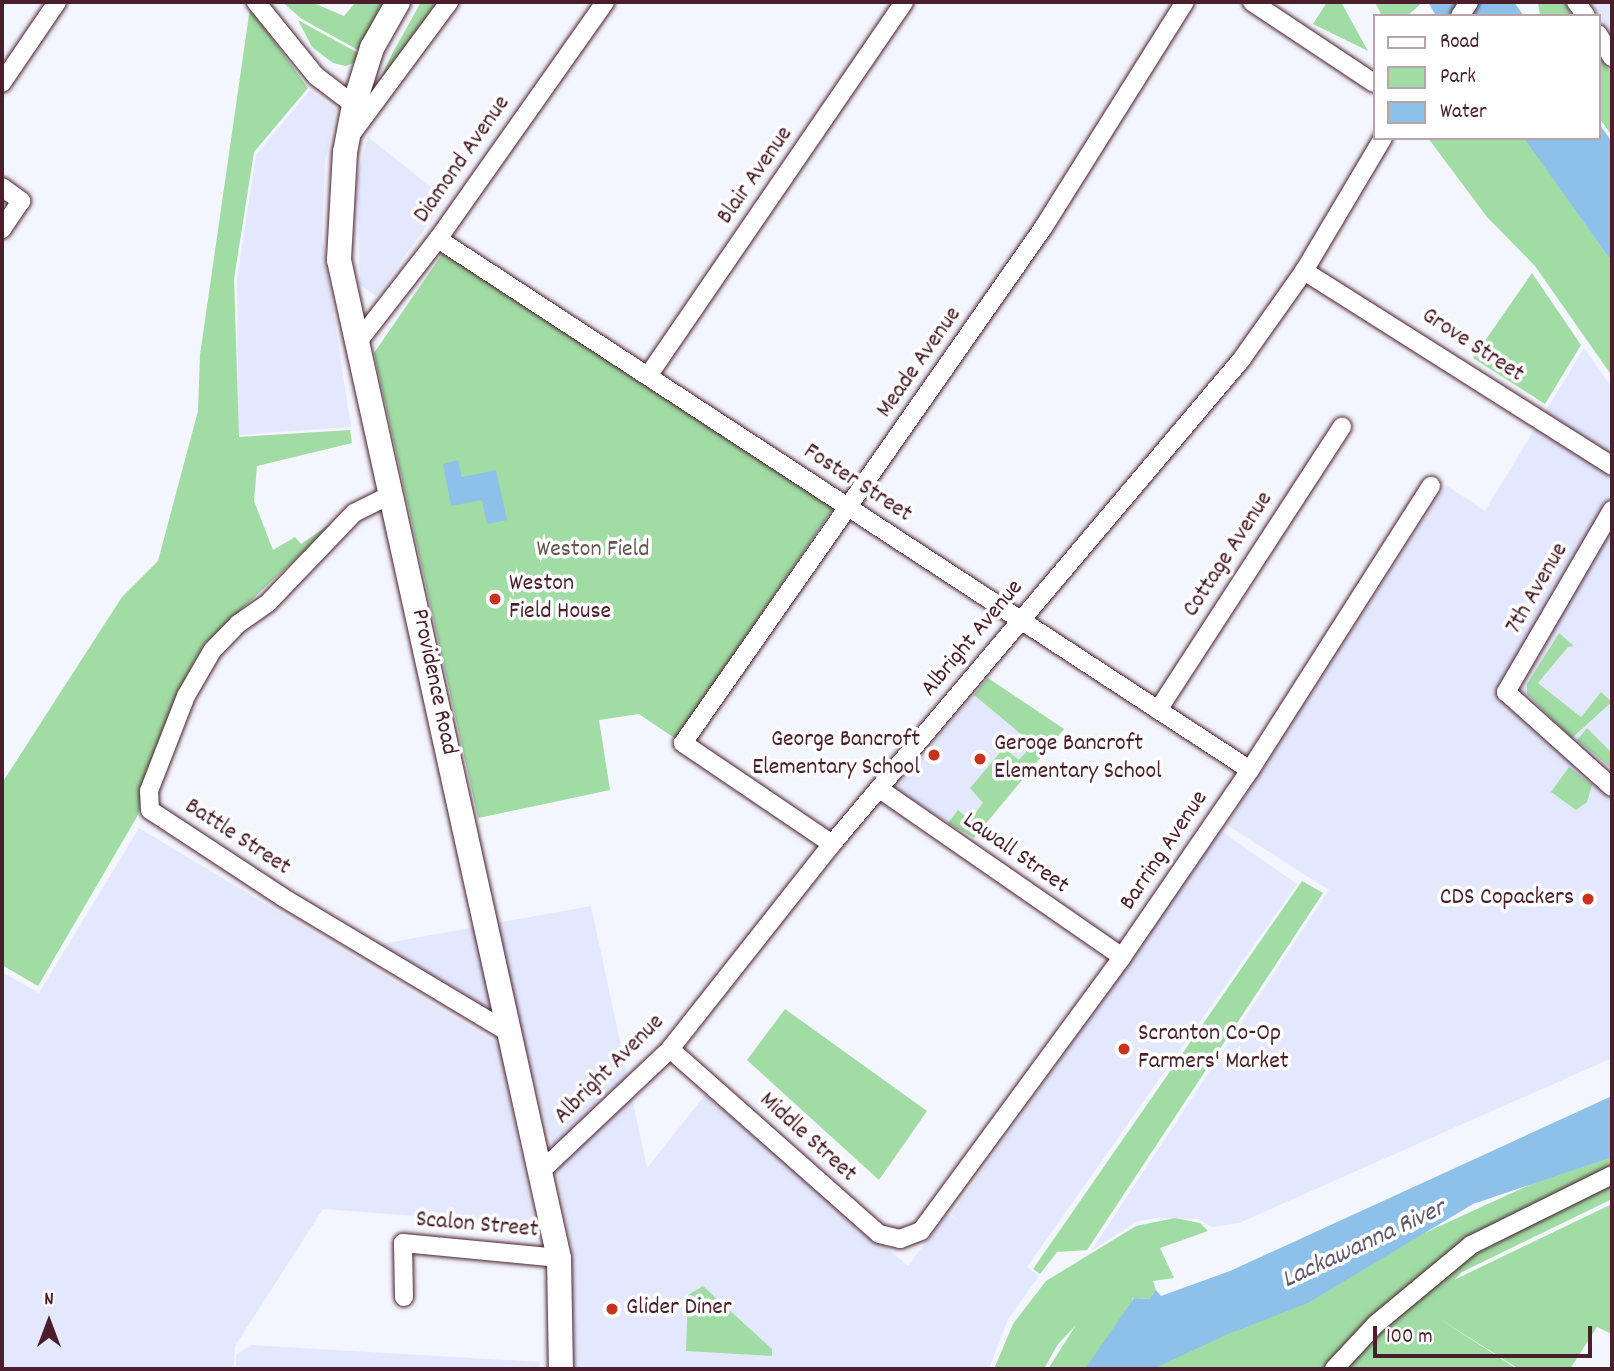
<!DOCTYPE html>
<style>
body{margin:0}
#map{position:relative;width:1614px;height:1371px;overflow:hidden;background:#f3f5ff;font-family:Dekko,sans-serif}
div>[style]{position:absolute}
.built>*{inset:0;background:#e4e8fe}
.green>*{inset:0;background:#a0dca4}
.water>*{inset:0;background:#8ec1ea}
.roads{filter:drop-shadow(0 0 2px #4a1f2b) drop-shadow(0 0 2px #4a1f2b)}
.minor>*{height:18px;margin:-9px;padding:0 9px;transform-origin:9px;border-radius:9px;background:#fff}
.secondary>*{height:24px;margin:-12px;padding:0 12px;transform-origin:12px;border-radius:12px;background:#fff}
.dots>*{width:19px;height:19px;translate:-50% -50%;box-sizing:border-box;border:4px solid #fff;border-radius:50%}
span{translate:-50% -50%;white-space:nowrap;text-align:center;line-height:1.15;-webkit-text-stroke:7px #fff;paint-order:stroke}
.street-label{font-size:24px;color:#4a1f2b}
.park-label{font-size:24px;color:#64584f}
.poi-label{font-size:24px;color:#4a1f2b}
.left{translate:0 -50%;text-align:left}
.right{translate:-100% -50%;text-align:right}
.water-label{font-size:26px;color:#62586e;font-style:italic}
.frame{position:absolute;inset:0;border:4px solid #4a1f2b;pointer-events:none}
.legend{position:absolute;left:1373px;top:14px;width:228px;height:126px;box-sizing:border-box;background:#fff;border:2px solid #b7a5aa;margin:0;padding:9px 12px;list-style:none;font-size:21px;color:#4a1f2b}
.legend li{display:flex;align-items:center;gap:14px;height:35px}
.legend b{width:35px;border:2px solid #b7a5aa}
.north{position:absolute;left:14px;top:1287px;width:70px;height:70px;-webkit-text-stroke:5px #fff;paint-order:stroke;rotate:0deg;font-size:19px;font-weight:700;line-height:28px;text-align:center;color:#4a1f2b}
.north::after{content:'';display:block;margin:auto;width:24px;height:32px;background:#4a1f2b;clip-path:polygon(50% 0,100% 100%,50% 72%,0 100%)}
.scale{position:absolute;left:1373px;top:1326px;width:219px;height:32px;box-sizing:border-box;border:4px solid #4a1f2b;border-top:0;padding-left:9px;font-size:21px;line-height:24px;white-space:nowrap;color:#4a1f2b;-webkit-text-stroke:5px #fff;paint-order:stroke}
</style>
<div id="map">
<div class="built">
<i style="clip-path:polygon(1590px 2px,1612px 2px,1612px 46px,1598px 16px)"></i>
<i style="clip-path:polygon(310px 90px,336px 110px,325px 162px,322px 238px,351px 427px,238px 435px,237px 278px,256px 155px)"></i>
<i style="clip-path:polygon(368px 137px,446px 199px,376px 296px,360px 285px,358px 176px)"></i>
<i style="clip-path:polygon(1584px 348px,1612px 388px,1612px 702px,1601px 692px,1581px 717px,1538px 683px,1568px 646px,1559px 633px,1527px 684px,1527px 694px,1572px 738px,1612px 703px,1612px 753px,1587px 728px,1581px 743px,1612px 769px,1612px 1058px,1239px 1223px,1212px 1227px,1198px 1219px,1155px 1218px,1136px 1222px,1091px 1251px,1329px 890px,1227px 825px,1446px 485px,1485px 511px)"></i>
<i style="clip-path:polygon(988px 678px,1064px 729px,974px 838px,895px 789px)"></i>
<i style="clip-path:polygon(139px 828px,500px 1045px,534px 1225px,323px 1209px,235px 1346px,234px 1369px,2px 1369px,2px 972px,39px 993px)"></i>
<i style="clip-path:polygon(1221px 831px,1297px 884px,1027px 1267px,1039px 1276px,1008px 1319px,989px 1369px,572px 1369px,571px 1245px,551px 1140px,521px 1034px,376px 945px,591px 906px,647px 1168px,705px 1095px,908px 1266px,947px 1214px,962px 1223px,951px 1215px)"></i>
<i style="clip-path:polygon(251px 1345px,540px 1362px,539px 1369px,236px 1369px,236px 1355px)"></i>
</div>
<div class="green">
<i style="clip-path:polygon(282px 2px,311px 2px,344px 16px,356px 2px,386px 2px,358px 50px,302px 19px)"></i>
<i style="clip-path:polygon(421px 2px,437px 2px,379px 82px,392px 54px)"></i>
<i style="clip-path:polygon(1327px 2px,1341px 2px,1368px 51px,1313px 24px)"></i>
<i style="clip-path:polygon(1375px 2px,1423px 2px,1407px 16px,1382px 16px)"></i>
<i style="clip-path:polygon(1538px 2px,1564px 2px,1573px 16px,1540px 16px)"></i>
<i style="clip-path:polygon(250px 8px,308px 88px,254px 152px,234px 279px,239px 437px,350px 430px,352px 443px,257px 466px,254px 501px,273px 550px,295px 537px,301px 544px,343px 515px,204px 644px,178px 692px,149px 765px,138px 815px,38px 986px,2px 965px,2px 783px,122px 597px,158px 561px,198px 411px,200px 355px)"></i>
<i style="clip-path:polygon(298px 20px,358px 53px,355px 62px,346px 66px,333px 63px,312px 47px)"></i>
<i style="clip-path:polygon(1598px 54px,1612px 74px,1612px 136px,1598px 116px)"></i>
<i style="clip-path:polygon(1428px 138px,1525px 138px,1612px 262px,1612px 376px,1535px 266px,1487px 217px)"></i>
<i style="clip-path:polygon(443px 253px,834px 507px,676px 739px,639px 714px,599px 720px,610px 790px,478px 818px,374px 353px)"></i>
<i style="clip-path:polygon(1532px 273px,1581px 345px,1545px 404px,1473px 358px)"></i>
<i style="clip-path:polygon(1559px 633px,1574px 646px,1568px 647px,1538px 683px,1581px 717px,1601px 692px,1612px 702px,1572px 738px,1527px 694px,1527px 684px)"></i>
<i style="clip-path:polygon(988px 678px,1064px 729px,974px 838px,948px 823px,958px 810px,970px 820px,983px 803px,970px 788px,1004px 748px,1019px 760px,1033px 744px,974px 695px)"></i>
<i style="clip-path:polygon(1587px 728px,1612px 753px,1612px 769px,1577px 740px)"></i>
<i style="clip-path:polygon(1569px 767px,1592px 785px,1587px 802px,1576px 810px,1551px 792px)"></i>
<i style="clip-path:polygon(1302px 881px,1323px 893px,1087px 1250px,1057px 1252px,1040px 1274px,1033px 1269px)"></i>
<i style="clip-path:polygon(785px 1009px,927px 1111px,879px 1180px,747px 1060px)"></i>
<i style="clip-path:polygon(1612px 1147px,1612px 1199px,1462px 1272px,1454px 1280px,1612px 1204px,1612px 1334px,1597px 1327px,1570px 1369px,1519px 1369px,1432px 1314px,1517px 1369px,1048px 1369px,1076px 1325px,1058px 1344px,1044px 1369px,994px 1369px,1013px 1324px,1046px 1281px,1136px 1226px,1175px 1218px,1200px 1223px,1208px 1231px,1160px 1248px,1174px 1278px,1153px 1281px,1156px 1290px,1149px 1299px,1133px 1298px,1125px 1317px,1405px 1242px)"></i>
<i style="clip-path:polygon(703px 1286px,772px 1349px,772px 1356px,686px 1351px,688px 1295px)"></i>
</div>
<div class="water">
<i style="clip-path:polygon(1428px 2px,1514px 2px,1524px 16px,1436px 16px)"></i>
<i style="clip-path:polygon(1598px 122px,1612px 142px,1612px 262px,1524px 138px,1598px 138px)"></i>
<i style="clip-path:polygon(458px 460px,462px 477px,496px 470px,507px 520px,487px 524px,482px 500px,451px 506px,443px 464px)"></i>
<i style="clip-path:polygon(1612px 1096px,1612px 1157px,1473px 1204px,1308px 1303px,1228px 1334px,1153px 1369px,1085px 1369px,1134px 1298px,1149px 1299px,1156px 1290px,1161px 1296px,1230px 1271px)"></i>
</div>
<div class="roads">
<div class="minor">
<i style="left:256px;top:2px;width:95px;rotate:51deg"></i>
<i style="left:316px;top:76px;width:48px;rotate:37.3deg"></i>
<i style="left:1252px;top:2px;width:146px;rotate:33.6deg"></i>
<i style="left:1576px;top:2px;width:17px;rotate:54deg"></i>
<i style="left:1460px;top:16px;width:17px;rotate:-57deg"></i>
<i style="left:1598px;top:34px;width:27px;rotate:59deg"></i>
<i style="left:2px;top:83px;width:98px;rotate:-55.8deg"></i>
<i style="left:350px;top:136px;width:167px;rotate:-53.5deg"></i>
<i style="left:2px;top:187px;width:24px;rotate:36deg"></i>
<i style="left:21px;top:201px;width:34px;rotate:124deg"></i>
<i style="left:438px;top:239px;width:970px;rotate:33.18deg"></i>
<i style="left:1304px;top:271px;width:365px;rotate:32.3deg"></i>
<i style="left:357px;top:343px;width:132px;rotate:-52.1deg"></i>
<i style="left:438px;top:239px;width:290px;rotate:-54.8deg"></i>
<i style="left:648px;top:376px;width:453px;rotate:-55.6deg"></i>
<i style="left:392px;top:494px;width:42px;rotate:153.4deg"></i>
<i style="left:354px;top:513px;width:124px;rotate:133.7deg"></i>
<i style="left:268px;top:603px;width:37px;rotate:145deg"></i>
<i style="left:238px;top:624px;width:37px;rotate:134deg"></i>
<i style="left:212px;top:651px;width:52px;rotate:120deg"></i>
<i style="left:186px;top:696px;width:102px;rotate:111.3deg"></i>
<i style="left:149px;top:791px;width:19px;rotate:87deg"></i>
<i style="left:150px;top:810px;width:160px;rotate:33.3deg"></i>
<i style="left:284px;top:898px;width:263px;rotate:30.9deg"></i>
<i style="left:1612px;top:510px;width:211px;rotate:120.2deg"></i>
<i style="left:1506px;top:692px;width:142px;rotate:41.9deg"></i>
<i style="left:1158px;top:710px;width:338px;rotate:-57deg"></i>
<i style="left:881px;top:790px;width:293px;rotate:34.7deg"></i>
<i style="left:832px;top:844px;width:180px;rotate:-145.9deg"></i>
<i style="left:683px;top:743px;width:628px;rotate:-55.05deg"></i>
<i style="left:1043px;top:228px;width:267px;rotate:-57.9deg"></i>
<i style="left:670px;top:1049px;width:279px;rotate:41.5deg"></i>
<i style="left:879px;top:1234px;width:22px;rotate:13deg"></i>
<i style="left:900px;top:1239px;width:22px;rotate:-21deg"></i>
<i style="left:921px;top:1231px;width:340px;rotate:-53.7deg"></i>
<i style="left:1122px;top:957px;width:227px;rotate:-55.6deg"></i>
<i style="left:1250px;top:770px;width:337px;rotate:-57.5deg"></i>
<i style="left:538px;top:1174px;width:182px;rotate:-43.4deg"></i>
<i style="left:670px;top:1049px;width:261px;rotate:-51.7deg"></i>
<i style="left:832px;top:844px;width:634px;rotate:-49.8deg"></i>
<i style="left:1241px;top:360px;width:109px;rotate:-54.7deg"></i>
<i style="left:1304px;top:271px;width:155px;rotate:-59.3deg"></i>
<i style="left:404px;top:1297px;width:54px;rotate:-91.1deg"></i>
<i style="left:403px;top:1243px;width:157px;rotate:5.5deg"></i>
<i style="left:1334px;top:1369px;width:62px;rotate:-47deg"></i>
<i style="left:1376px;top:1324px;width:124px;rotate:-39.7deg"></i>
<i style="left:1471px;top:1245px;width:157px;rotate:-26.4deg"></i>
</div>
<div class="secondary">
<i style="left:398px;top:2px;width:53px;rotate:119.5deg"></i>
<i style="left:372px;top:48px;width:60px;rotate:107.5deg"></i>
<i style="left:354px;top:105px;width:48px;rotate:100.8deg"></i>
<i style="left:345px;top:152px;width:108px;rotate:93.2deg"></i>
<i style="left:339px;top:260px;width:1022px;rotate:77.57deg"></i>
<i style="left:559px;top:1258px;width:111px;rotate:89deg"></i>
</div>
</div>
<div class="dots">
<i style="left:495px;top:599px;background:#c8321e"></i>
<i style="left:934px;top:755px;background:#c8321e"></i>
<i style="left:980px;top:759px;background:#c8321e"></i>
<i style="left:1588px;top:899px;background:#c8321e"></i>
<i style="left:1124px;top:1049px;background:#c8321e"></i>
<i style="left:612px;top:1309px;background:#c8321e"></i>
</div>
<div class="street-label">
<span style="left:463px;top:160px;rotate:-55deg">Diamond Avenue</span>
<span style="left:756px;top:176px;rotate:-55deg">Blair Avenue</span>
<span style="left:1472px;top:346px;rotate:33deg">Grove Street</span>
<span style="left:920px;top:363px;rotate:-55deg">Meade Avenue</span>
<span style="left:857px;top:484px;rotate:33deg">Foster Street</span>
<span style="left:1229px;top:555px;rotate:-57deg">Cottage Avenue</span>
<span style="left:1538px;top:589px;rotate:-60deg">7th Avenue</span>
<span style="left:973px;top:639px;rotate:-50deg">Albright Avenue</span>
<span style="left:433px;top:682px;rotate:78deg">Providence Road</span>
<span style="left:237px;top:838px;rotate:33deg">Battle Street</span>
<span style="left:1165px;top:851px;rotate:-56deg">Barring Avenue</span>
<span style="left:1015px;top:854px;rotate:35deg">Lawall Street</span>
<span style="left:610px;top:1070px;rotate:-45deg">Albright Avenue</span>
<span style="left:807px;top:1138px;rotate:42deg">Middle Street</span>
<span style="left:477px;top:1226px;rotate:5deg">Scalon Street</span>
</div>
<div class="park-label">
<span style="left:593px;top:551px">Weston Field</span>
</div>
<div class="poi-label">
<span class="left" style="left:509px;top:599px">Weston<br>Field House</span>
<span class="right" style="left:920px;top:755px">George Bancroft<br>Elementary School</span>
<span class="left" style="left:994px;top:759px">Geroge Bancroft<br>Elementary School</span>
<span class="right" style="left:1574px;top:899px">CDS Copackers</span>
<span class="left" style="left:1138px;top:1049px">Scranton Co-Op<br>Farmers' Market</span>
<span class="left" style="left:626px;top:1309px">Glider Diner</span>
</div>
<div class="water-label">
<span style="left:1364px;top:1245px;rotate:-25deg">Lackawanna River</span>
</div>
<div class="frame"></div>
<ul class="legend">
<li><b style="height:9px;background:#fff"></b>Road</li>
<li><b style="height:19px;background:#a0dca4"></b>Park</li>
<li><b style="height:19px;background:#8ec1ea"></b>Water</li>
</ul>
<div class="north">N</div>
<div class="scale">100 m</div>
</div>
